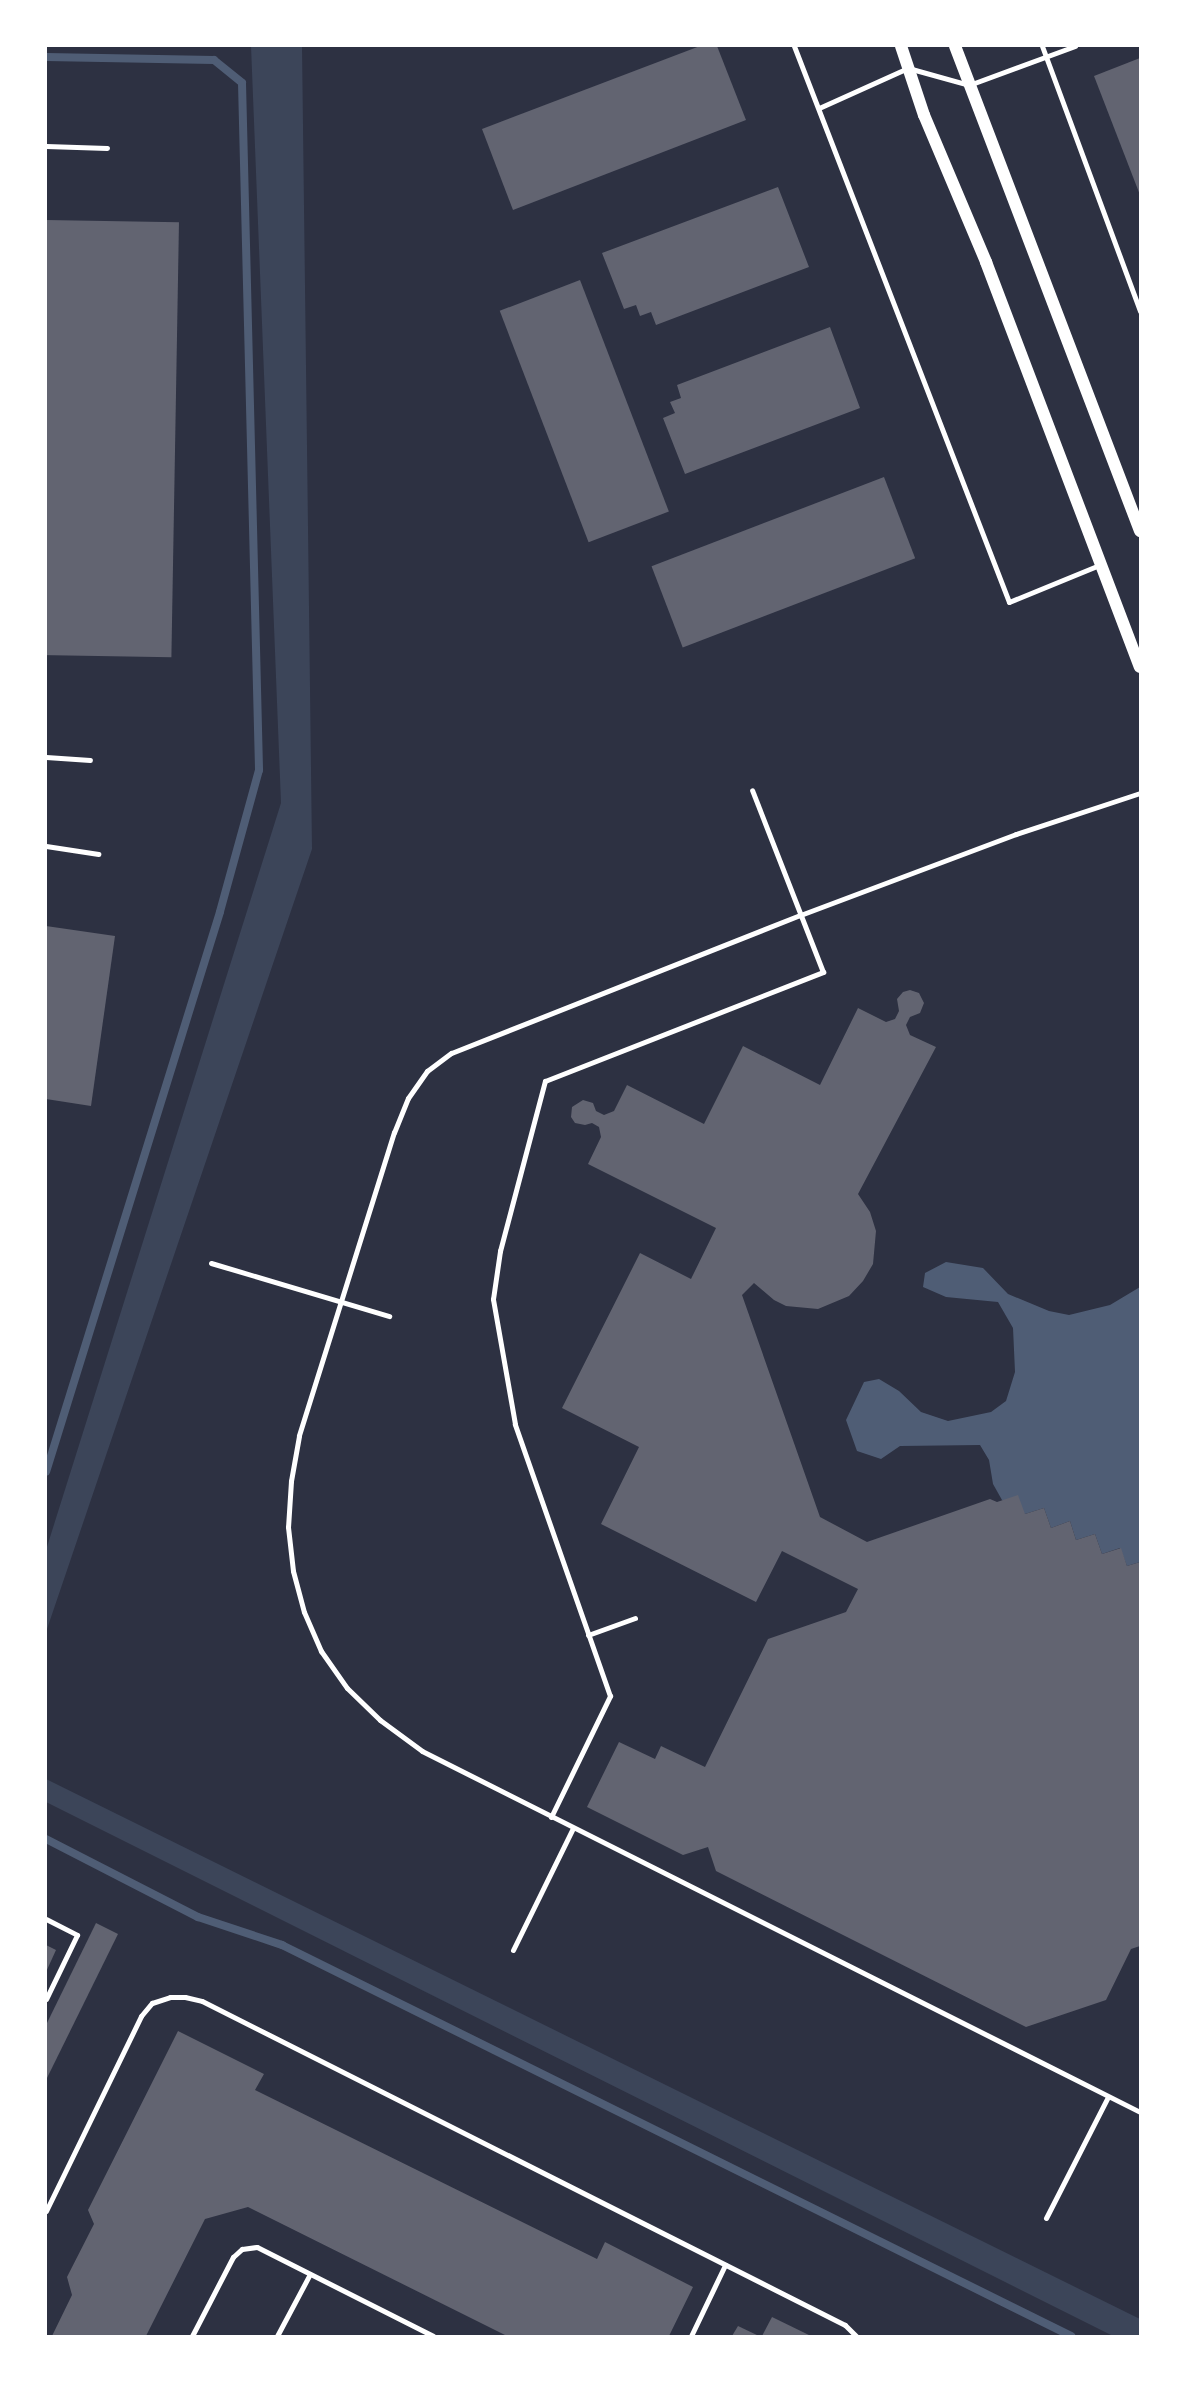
<!DOCTYPE html>
<style>
body{margin:0}
#map{position:relative;width:1186px;height:2382px;overflow:hidden;background:#2d3142;font-family:"IBM Plex Sans",sans-serif}
div>[style]{position:absolute}
.green>*{inset:0;background:#3c4559}
.water>*{inset:0;background:#4f5d75}
.stream>*{height:8px;margin:-4px;padding:0 4px;transform-origin:4px;border-radius:4px;background:#4f5d75}
.building>*{inset:0;background:#626471;transform-origin:0 0}
.service>*{height:5px;margin:-2.5px;padding:0 2.5px;transform-origin:2.5px;border-radius:2.5px;background:#fff}
.tertiary>*{height:12px;margin:-6px;padding:0 6px;transform-origin:6px;border-radius:6px;background:#fff}
span{translate:-50% -50%;white-space:nowrap;text-align:center;line-height:1.15;-webkit-text-stroke:5px #fff;paint-order:stroke}
.frame{position:absolute;inset:0;border:47px solid #fff;pointer-events:none}
</style>
<div id="map">
<div class="green">
<i style="clip-path:polygon(251px 46px,302px 46px,312px 849px,46px 1632px,46px 1550px,281px 803px)"></i>
<i style="clip-path:polygon(46px 1779px,1140px 2319px,1140px 2336px,1113px 2336px,46px 1802px)"></i>
</div>
<div class="water">
<i style="clip-path:polygon(946px 1262px,983px 1268px,1008px 1294px,1049px 1311px,1069px 1315px,1110px 1305px,1140px 1287px,1140px 1562px,1127px 1566px,1120px 1548px,1102px 1554px,1095px 1534px,1076px 1540px,1070px 1521px,1051px 1528px,1044px 1508px,1025px 1514px,1002px 1500px,993px 1484px,989px 1460px,980px 1445px,900px 1446px,881px 1459px,857px 1451px,846px 1420px,864px 1382px,879px 1379px,899px 1391px,921px 1412px,948px 1421px,991px 1412px,1006px 1401px,1015px 1372px,1013px 1328px,998px 1302px,946px 1297px,923px 1287px,925px 1273px)"></i>
</div>
<div class="stream">
<i style="left:46px;top:57px;width:168px;rotate:1deg"></i>
<i style="left:214px;top:60px;width:36px;rotate:39deg"></i>
<i style="left:242px;top:83px;width:687px;rotate:88.58deg"></i>
<i style="left:259px;top:770px;width:147px;rotate:105.4deg"></i>
<i style="left:220px;top:912px;width:586px;rotate:107.26deg"></i>
<i style="left:46px;top:1839px;width:171px;rotate:27.2deg"></i>
<i style="left:198px;top:1917px;width:89px;rotate:18.4deg"></i>
<i style="left:282px;top:1945px;width:881px;rotate:26.36deg"></i>
</div>
<div class="building">
<i style="clip-path:polygon(700px 46px,717px 46px,746px 120px,513px 210px,482px 129px)"></i>
<i style="clip-path:polygon(1140px 58px,1140px 195px,1094px 76px)"></i>
<i style="clip-path:polygon(778px 187px,809px 267px,656px 325px,651px 312px,640px 316px,636px 305px,624px 309px,602px 253px)"></i>
<i style="left:46px;top:220px;width:133px;height:435px;rotate:1deg"></i>
<i style="left:580px;top:280px;width:248px;height:86px;rotate:69deg"></i>
<i style="clip-path:polygon(830px 327px,860px 408px,685px 474px,663px 418px,675px 413px,670px 402px,681px 398px,677px 385px)"></i>
<i style="left:884px;top:477px;width:87px;height:249px;rotate:69deg"></i>
<i style="clip-path:polygon(46px 926px,115px 936px,91px 1106px,46px 1099px)"></i>
<i style="clip-path:polygon(910px 990px,919px 993px,924px 1003px,920px 1013px,910px 1017px,906px 1025px,910px 1035px,936px 1047px,858px 1194px,870px 1212px,876px 1231px,873px 1264px,863px 1281px,849px 1296px,818px 1309px,786px 1306px,774px 1300px,754px 1283px,742px 1295px,820px 1517px,867px 1542px,990px 1499px,997px 1502px,1018px 1495px,1025px 1514px,1044px 1508px,1051px 1528px,1070px 1521px,1076px 1540px,1095px 1534px,1102px 1554px,1121px 1548px,1127px 1566px,1140px 1562px,1140px 1946px,1131px 1949px,1106px 2000px,1026px 2027px,716px 1871px,708px 1847px,683px 1855px,587px 1807px,619px 1742px,655px 1759px,661px 1746px,705px 1767px,768px 1639px,846px 1612px,858px 1589px,782px 1551px,756px 1602px,601px 1524px,639px 1447px,562px 1408px,640px 1253px,691px 1279px,716px 1228px,588px 1164px,601px 1137px,599px 1127px,592px 1123px,585px 1125px,575px 1123px,571px 1117px,572px 1107px,583px 1100px,593px 1103px,596px 1111px,604px 1115px,614px 1111px,627px 1085px,704px 1124px,743px 1046px,820px 1085px,858px 1008px,886px 1022px,895px 1019px,899px 1011px,897px 999px,903px 992px)"></i>
<i style="clip-path:polygon(96px 1923px,118px 1934px,46px 2080px,46px 2025px)"></i>
<i style="clip-path:polygon(46px 1945px,56px 1950px,46px 1972px)"></i>
<i style="clip-path:polygon(178px 2031px,264px 2074px,255px 2090px,597px 2259px,605px 2242px,693px 2287px,669px 2336px,507px 2336px,248px 2207px,205px 2219px,146px 2336px,52px 2336px,72px 2295px,67px 2277px,94px 2224px,88px 2210px)"></i>
<i style="clip-path:polygon(772px 2317px,811px 2336px,762px 2336px)"></i>
<i style="clip-path:polygon(738px 2326px,759px 2336px,732px 2336px)"></i>
</div>
<div class="service">
<i style="left:794px;top:46px;width:596px;rotate:68.86deg"></i>
<i style="left:1009px;top:602px;width:97px;rotate:-22.3deg"></i>
<i style="left:1042px;top:46px;width:283px;rotate:69.7deg"></i>
<i style="left:819px;top:108px;width:98px;rotate:-24.2deg"></i>
<i style="left:908px;top:68px;width:63px;rotate:15.6deg"></i>
<i style="left:969px;top:85px;width:113px;rotate:-20.2deg"></i>
<i style="left:46px;top:146px;width:61px;rotate:1.9deg"></i>
<i style="left:46px;top:757px;width:44px;rotate:3.9deg"></i>
<i style="left:1140px;top:793px;width:131px;rotate:161.7deg"></i>
<i style="left:1016px;top:834px;width:231px;rotate:159.4deg"></i>
<i style="left:800px;top:915px;width:375px;rotate:158.4deg"></i>
<i style="left:451px;top:1053px;width:30px;rotate:143deg"></i>
<i style="left:427px;top:1071px;width:33px;rotate:125deg"></i>
<i style="left:408px;top:1098px;width:37px;rotate:112deg"></i>
<i style="left:394px;top:1132px;width:318px;rotate:107.4deg"></i>
<i style="left:299px;top:1436px;width:46px;rotate:100.1deg"></i>
<i style="left:291px;top:1481px;width:46px;rotate:93.7deg"></i>
<i style="left:288px;top:1527px;width:44px;rotate:83.5deg"></i>
<i style="left:293px;top:1571px;width:42px;rotate:75deg"></i>
<i style="left:304px;top:1612px;width:43px;rotate:66.4deg"></i>
<i style="left:321px;top:1651px;width:45px;rotate:54.9deg"></i>
<i style="left:347px;top:1688px;width:46px;rotate:44.1deg"></i>
<i style="left:380px;top:1720px;width:52px;rotate:36.4deg"></i>
<i style="left:422px;top:1751px;width:804px;rotate:26.69deg"></i>
<i style="left:46px;top:846px;width:53px;rotate:8.7deg"></i>
<i style="left:211px;top:1263px;width:186px;rotate:16.6deg"></i>
<i style="left:588px;top:1635px;width:50px;rotate:-19.9deg"></i>
<i style="left:551px;top:1817px;width:135px;rotate:-64deg"></i>
<i style="left:610px;top:1696px;width:288px;rotate:-109.3deg"></i>
<i style="left:515px;top:1424px;width:127px;rotate:-100deg"></i>
<i style="left:493px;top:1299px;width:49px;rotate:-81.7deg"></i>
<i style="left:500px;top:1251px;width:176px;rotate:-75.2deg"></i>
<i style="left:545px;top:1081px;width:299px;rotate:-21.4deg"></i>
<i style="left:823px;top:972px;width:195px;rotate:-111.3deg"></i>
<i style="left:46px;top:1919px;width:35px;rotate:27deg"></i>
<i style="left:77px;top:1935px;width:71px;rotate:115.8deg"></i>
<i style="left:513px;top:1950px;width:136px;rotate:-63.8deg"></i>
<i style="left:46px;top:2211px;width:217px;rotate:-64deg"></i>
<i style="left:141px;top:2016px;width:17px;rotate:-50deg"></i>
<i style="left:152px;top:2003px;width:19px;rotate:-18deg"></i>
<i style="left:170px;top:1997px;width:15px"></i>
<i style="left:185px;top:1997px;width:17px;rotate:13deg"></i>
<i style="left:202px;top:2001px;width:720px;rotate:26.74deg"></i>
<i style="left:845px;top:2325px;width:16px;rotate:45deg"></i>
<i style="left:1046px;top:2218px;width:136px;rotate:-62.9deg"></i>
<i style="left:192px;top:2336px;width:89px;rotate:-62.6deg"></i>
<i style="left:233px;top:2257px;width:12px;rotate:-42deg"></i>
<i style="left:242px;top:2249px;width:15px;rotate:-8deg"></i>
<i style="left:257px;top:2247px;width:197px;rotate:26.8deg"></i>
<i style="left:277px;top:2336px;width:70px;rotate:-62deg"></i>
<i style="left:691px;top:2336px;width:79px;rotate:-64.4deg"></i>
</div>
<div class="tertiary">
<i style="left:901px;top:46px;width:73px;rotate:71.6deg"></i>
<i style="left:924px;top:115px;width:160px;rotate:67.1deg"></i>
<i style="left:986px;top:262px;width:433px;rotate:69.2deg"></i>
<i style="left:955px;top:46px;width:519px;rotate:69.12deg"></i>
</div>
<div class="frame"></div>
</div>
